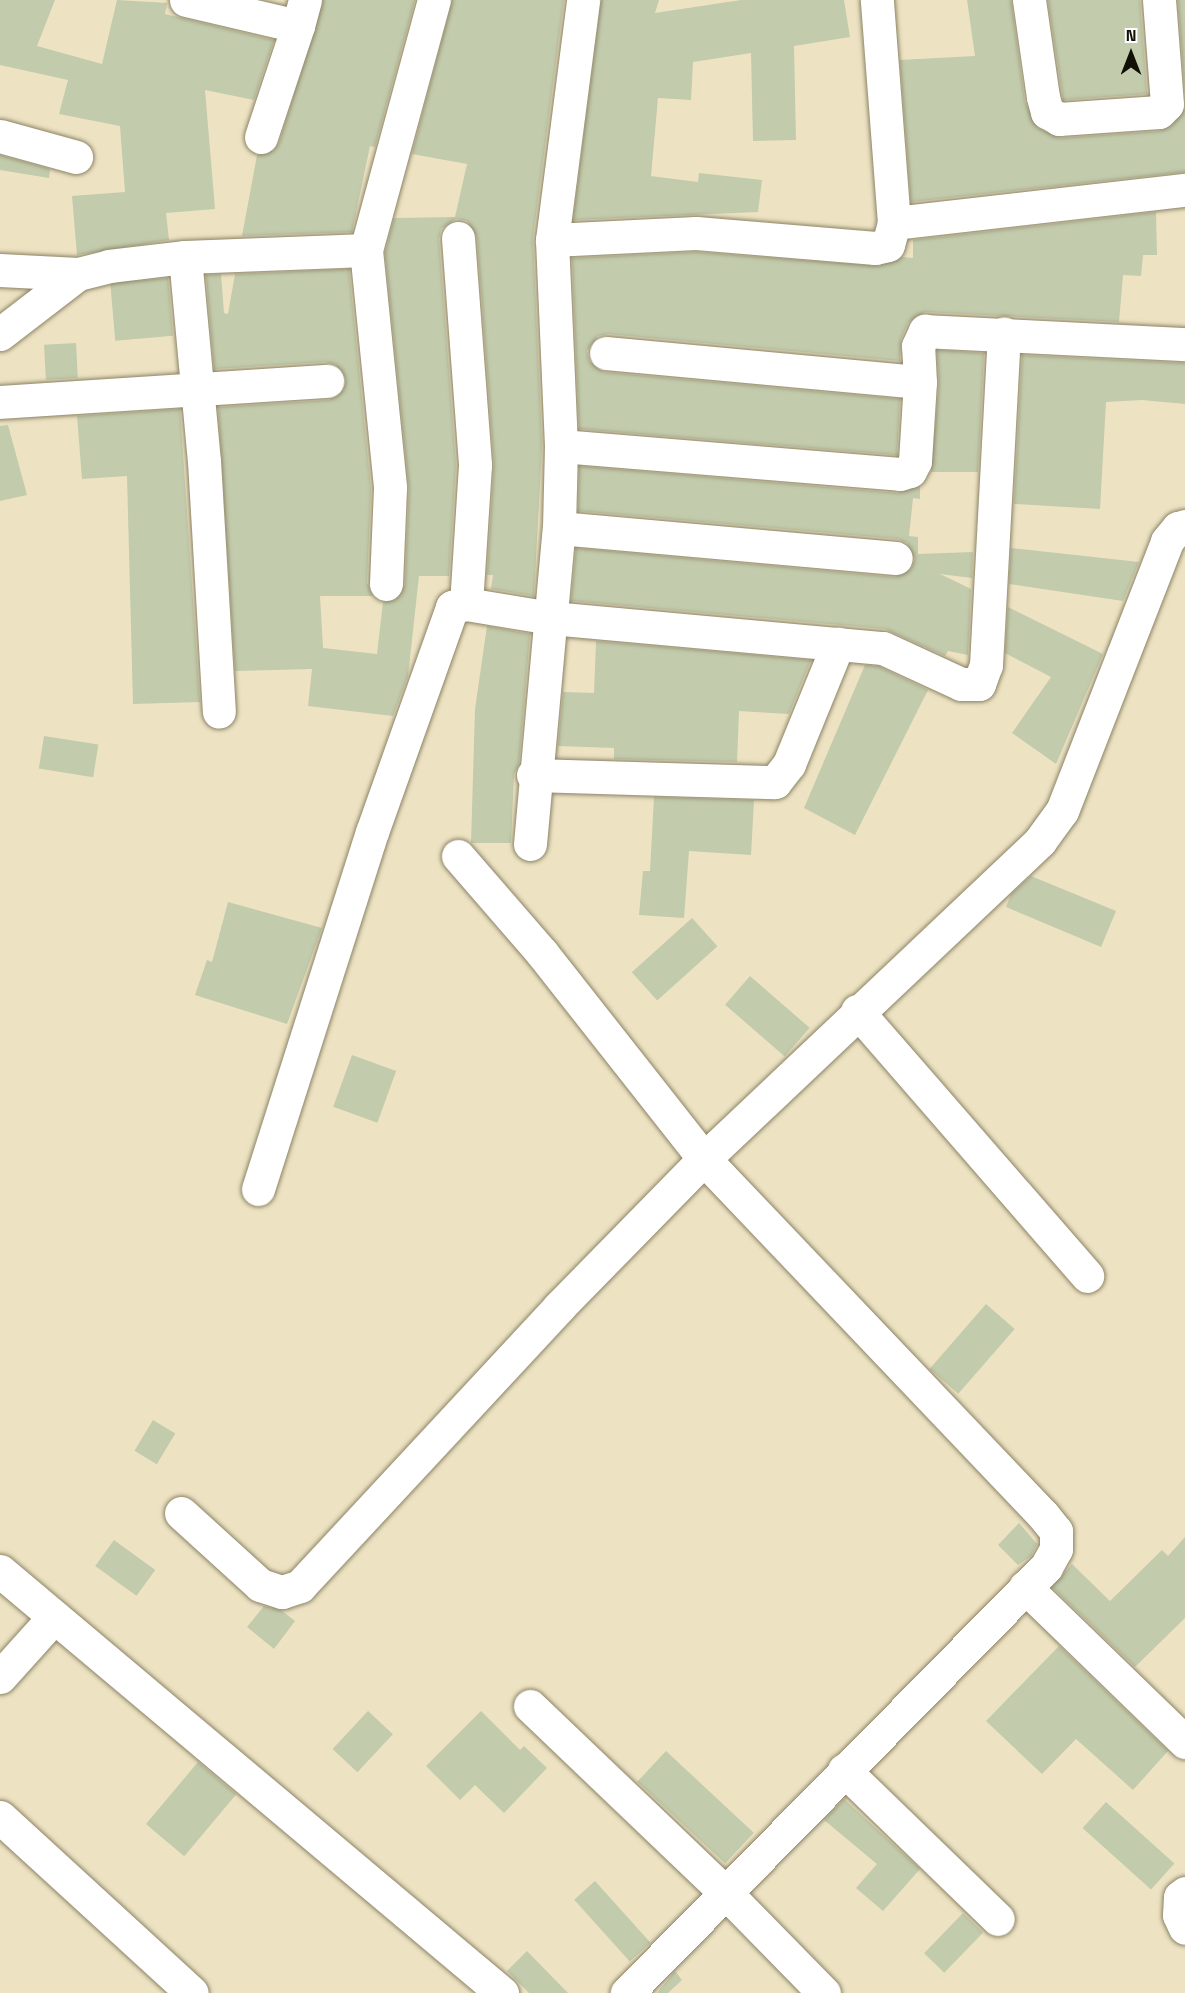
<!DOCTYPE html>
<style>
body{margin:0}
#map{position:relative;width:1185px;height:1993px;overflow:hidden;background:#ede3c3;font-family:"Space Grotesk",sans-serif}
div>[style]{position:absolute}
.building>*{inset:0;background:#c2cbac;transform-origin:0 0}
.roads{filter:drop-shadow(0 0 2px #8c8366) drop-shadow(0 0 2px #8c8366)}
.minor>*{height:33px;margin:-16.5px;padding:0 16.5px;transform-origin:16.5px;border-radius:16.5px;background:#fff}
span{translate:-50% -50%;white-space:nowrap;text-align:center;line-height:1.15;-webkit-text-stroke:5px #fff;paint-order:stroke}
.north{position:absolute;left:1101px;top:24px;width:60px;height:60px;-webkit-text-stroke:4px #fff;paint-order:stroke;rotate:0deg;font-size:16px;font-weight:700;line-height:24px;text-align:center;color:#120f05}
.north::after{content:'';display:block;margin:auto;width:21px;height:27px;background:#120f05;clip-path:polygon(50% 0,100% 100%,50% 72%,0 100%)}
</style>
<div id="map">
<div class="building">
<i style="clip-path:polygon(0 0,55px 0,37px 46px,102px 64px,117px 0,167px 3px,165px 14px,274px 40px,254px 100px,205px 90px,215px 209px,166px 213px,169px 240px,77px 255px,72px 196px,125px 192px,120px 126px,59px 114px,68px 80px,0 65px)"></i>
<i style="clip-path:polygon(323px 0,415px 0,375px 147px,370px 146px,352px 232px,242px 236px,257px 155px,273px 151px,279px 143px)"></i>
<i style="clip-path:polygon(452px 0,564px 0,533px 238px,542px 446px,534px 596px,491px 589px,493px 575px,487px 575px,494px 464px,477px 237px,467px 221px,456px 219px,441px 229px,439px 239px,456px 465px,449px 576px,419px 576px,408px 676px,393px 716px,308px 706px,312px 669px,235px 671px,218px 407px,329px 400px,343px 390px,346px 379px,336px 365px,326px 362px,214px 369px,206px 275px,221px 274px,224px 313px,228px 314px,235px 274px,349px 269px,371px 489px,367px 583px,373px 596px,320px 596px,323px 648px,377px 654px,383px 602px,395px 600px,405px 585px,409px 489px,385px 252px,394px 218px,455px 217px,467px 164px,412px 154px)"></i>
<i style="clip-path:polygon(601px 0,659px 0,655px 13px,741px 0,844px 0,850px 37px,794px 46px,796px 140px,753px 141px,751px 53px,693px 62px,691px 100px,658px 98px,651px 176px,698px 182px,699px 173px,762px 180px,758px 212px,573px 220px)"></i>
<i style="clip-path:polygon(967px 0,1011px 0,1025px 102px,1038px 128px,1060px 138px,1160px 131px,1172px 125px,1185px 108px,1185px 172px,911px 202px,900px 60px,975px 56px)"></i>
<i style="clip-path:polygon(1048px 0,1140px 0,1147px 94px,1063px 100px)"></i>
<i style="clip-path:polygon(1178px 0,1185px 0,1185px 94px)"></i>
<i style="clip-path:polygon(0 155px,50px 169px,49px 178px,0 170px)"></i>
<i style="clip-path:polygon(1156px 212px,1157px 255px,1143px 255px,1141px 276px,1123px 275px,1119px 322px,925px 312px,908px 323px,901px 339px,900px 361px,608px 334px,598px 336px,587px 351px,589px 361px,604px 372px,900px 399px,897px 455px,579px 429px,572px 258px,696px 252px,879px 266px,902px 257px,913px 258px,913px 240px)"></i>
<i style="left:168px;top:278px;width:58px;height:58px;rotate:85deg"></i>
<i style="left:76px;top:343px;width:35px;height:32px;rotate:87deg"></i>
<i style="clip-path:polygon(937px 350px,984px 353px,978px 472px,931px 472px,939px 383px)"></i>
<i style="clip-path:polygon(1022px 355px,1185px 363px,1185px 404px,1142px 400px,1106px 402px,1100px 509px,1014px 504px)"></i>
<i style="clip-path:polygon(180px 409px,200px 702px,133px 704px,127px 476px,82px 479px,77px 416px)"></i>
<i style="clip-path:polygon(8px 425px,27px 495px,0 501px,0 426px)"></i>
<i style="clip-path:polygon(579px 466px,898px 493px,920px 486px,920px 499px,913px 498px,909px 536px,918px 537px,918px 554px,973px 552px,972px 578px,940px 574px,971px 589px,968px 655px,948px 651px,945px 656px,885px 629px,571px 601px,576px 548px,894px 577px,911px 569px,915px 559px,907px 543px,898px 539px,578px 511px)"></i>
<i style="clip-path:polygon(1011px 548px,1139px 562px,1123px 601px,1009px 584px)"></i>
<i style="clip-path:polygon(1008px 607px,1103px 654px,1056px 764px,1012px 733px,1051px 677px,1005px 653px)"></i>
<i style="clip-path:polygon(487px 626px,530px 634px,519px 764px,514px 774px,511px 843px,471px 843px,475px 709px)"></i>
<i style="clip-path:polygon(596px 641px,811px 660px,789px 714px,739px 711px,737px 762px,614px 759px,614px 748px,558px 746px,563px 692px,594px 693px)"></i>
<i style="clip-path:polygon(865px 665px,878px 666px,928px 690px,855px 835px,804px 808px)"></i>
<i style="left:44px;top:736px;width:55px;height:33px;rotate:9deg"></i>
<i style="clip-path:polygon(654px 797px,754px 800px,751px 855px,689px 851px,684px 918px,639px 915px,643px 871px,650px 871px)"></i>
<i style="clip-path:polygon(1031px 876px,1116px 911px,1101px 947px,1006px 907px,1011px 894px)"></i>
<i style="clip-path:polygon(228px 902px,322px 928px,287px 1024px,195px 995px,207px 960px,212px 962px)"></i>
<i style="left:692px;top:918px;width:38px;height:81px;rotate:48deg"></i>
<i style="left:750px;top:976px;width:79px;height:38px;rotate:41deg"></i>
<i style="left:352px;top:1055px;width:47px;height:55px;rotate:20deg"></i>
<i style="left:986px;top:1304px;width:38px;height:86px;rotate:41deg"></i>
<i style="left:153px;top:1420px;width:26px;height:36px;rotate:31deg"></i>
<i style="clip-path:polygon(1019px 1523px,1037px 1544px,1031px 1556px,1018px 1565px,998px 1545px)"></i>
<i style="clip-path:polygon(1185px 1537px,1185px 1618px,1135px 1667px,1052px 1587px,1072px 1564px,1110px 1601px,1162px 1550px,1168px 1556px)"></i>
<i style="left:114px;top:1540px;width:51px;height:32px;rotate:36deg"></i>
<i style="clip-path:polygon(264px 1606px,281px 1610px,295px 1621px,274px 1649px,247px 1627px)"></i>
<i style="clip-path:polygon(1059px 1646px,1168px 1751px,1133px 1790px,1076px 1739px,1042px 1774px,986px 1721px)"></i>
<i style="left:368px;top:1711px;width:34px;height:52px;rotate:43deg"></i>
<i style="clip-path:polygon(481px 1711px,520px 1750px,524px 1746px,547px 1768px,504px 1813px,475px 1785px,460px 1800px,426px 1766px)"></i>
<i style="left:666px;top:1751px;width:120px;height:42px;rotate:43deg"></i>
<i style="left:198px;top:1762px;width:50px;height:81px;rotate:40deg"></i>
<i style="clip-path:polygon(844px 1799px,920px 1869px,883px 1911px,856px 1888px,877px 1864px,824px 1820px)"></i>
<i style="left:1106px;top:1802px;width:92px;height:35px;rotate:42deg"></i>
<i style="left:595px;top:1881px;width:83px;height:28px;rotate:48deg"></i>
<i style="left:963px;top:1913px;width:28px;height:56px;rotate:44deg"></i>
<i style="clip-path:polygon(527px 1951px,568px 1993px,529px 1993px,507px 1971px)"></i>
<i style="clip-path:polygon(675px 1971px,682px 1980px,668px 1993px,657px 1993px)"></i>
</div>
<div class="roads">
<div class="minor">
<i style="left:186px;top:0;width:115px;rotate:13.1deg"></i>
<i style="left:298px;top:26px;width:27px;rotate:-75deg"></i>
<i style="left:1029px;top:0;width:98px;rotate:81.8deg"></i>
<i style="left:1043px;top:97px;width:16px;rotate:75deg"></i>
<i style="left:1047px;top:112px;width:14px;rotate:30deg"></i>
<i style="left:1059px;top:119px;width:100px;rotate:-4deg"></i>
<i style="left:1159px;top:112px;width:11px;rotate:-45deg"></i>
<i style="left:1167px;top:104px;width:104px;rotate:-94.4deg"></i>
<i style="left:0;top:136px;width:79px;rotate:15.4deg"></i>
<i style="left:261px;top:137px;width:117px;rotate:-71.6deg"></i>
<i style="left:894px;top:223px;width:293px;rotate:-6.5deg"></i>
<i style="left:458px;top:238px;width:228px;rotate:85.7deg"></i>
<i style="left:475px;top:465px;width:139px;rotate:93.7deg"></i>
<i style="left:552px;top:240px;width:144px;rotate:-2.8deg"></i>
<i style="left:696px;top:233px;width:180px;rotate:4.8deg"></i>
<i style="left:875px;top:248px;width:13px;rotate:-13deg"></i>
<i style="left:888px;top:245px;width:23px;rotate:-75deg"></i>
<i style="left:894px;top:223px;width:224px;rotate:-94.4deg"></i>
<i style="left:366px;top:250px;width:239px;rotate:84.2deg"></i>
<i style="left:390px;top:488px;width:96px;rotate:92.4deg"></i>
<i style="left:185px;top:257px;width:205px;rotate:84.7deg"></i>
<i style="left:204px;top:461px;width:251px;rotate:86.6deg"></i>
<i style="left:0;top:270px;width:78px;rotate:2.9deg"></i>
<i style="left:0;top:334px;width:98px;rotate:-37.6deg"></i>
<i style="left:78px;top:274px;width:32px;rotate:-14deg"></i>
<i style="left:109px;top:266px;width:77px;rotate:-6.8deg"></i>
<i style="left:185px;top:257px;width:181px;rotate:-2.2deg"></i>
<i style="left:366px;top:250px;width:259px;rotate:-74.8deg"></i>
<i style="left:606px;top:353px;width:315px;rotate:5.3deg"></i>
<i style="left:0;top:402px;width:328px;rotate:-3.7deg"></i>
<i style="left:561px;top:446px;width:340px;rotate:4.7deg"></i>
<i style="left:900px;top:474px;width:10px;rotate:-17deg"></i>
<i style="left:910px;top:471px;width:11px;rotate:-63deg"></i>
<i style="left:915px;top:461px;width:79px;rotate:-86.4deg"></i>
<i style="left:920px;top:382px;width:36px;rotate:-93deg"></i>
<i style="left:918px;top:346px;width:17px;rotate:-65deg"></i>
<i style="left:925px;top:331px;width:260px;rotate:2.9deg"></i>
<i style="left:559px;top:528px;width:338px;rotate:5.1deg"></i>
<i style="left:533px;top:775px;width:242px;rotate:1.7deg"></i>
<i style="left:775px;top:782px;width:23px;rotate:-52deg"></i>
<i style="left:789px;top:764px;width:130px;rotate:-67.8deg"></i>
<i style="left:530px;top:844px;width:317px;rotate:-84.8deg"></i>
<i style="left:559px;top:528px;width:82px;rotate:-88.6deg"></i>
<i style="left:561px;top:446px;width:206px;rotate:-92.5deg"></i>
<i style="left:552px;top:240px;width:242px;rotate:-82.6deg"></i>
<i style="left:458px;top:856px;width:128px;rotate:49.1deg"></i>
<i style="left:542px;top:953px;width:262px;rotate:51.8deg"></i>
<i style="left:704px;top:1159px;width:463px;rotate:-43.4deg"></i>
<i style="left:1040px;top:841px;width:37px;rotate:-54deg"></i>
<i style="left:1062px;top:811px;width:290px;rotate:-68.7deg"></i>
<i style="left:1167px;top:541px;width:17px;rotate:-50deg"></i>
<i style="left:1178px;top:528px;width:7px;rotate:-16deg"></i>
<i style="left:857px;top:1011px;width:351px;rotate:49deg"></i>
<i style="left:258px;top:1189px;width:375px;rotate:-72.3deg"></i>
<i style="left:372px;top:832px;width:239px;rotate:-70.4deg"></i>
<i style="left:452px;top:607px;width:14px;rotate:-12deg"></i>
<i style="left:466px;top:604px;width:86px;rotate:9.4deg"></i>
<i style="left:551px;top:618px;width:333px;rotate:5.2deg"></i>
<i style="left:883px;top:648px;width:86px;rotate:24.8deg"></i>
<i style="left:961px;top:684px;width:18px"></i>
<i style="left:979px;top:684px;width:20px;rotate:-70deg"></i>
<i style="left:986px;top:665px;width:332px;rotate:-86.9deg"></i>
<i style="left:181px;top:1513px;width:107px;rotate:42.3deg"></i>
<i style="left:260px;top:1585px;width:23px;rotate:18deg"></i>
<i style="left:282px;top:1592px;width:19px;rotate:-18deg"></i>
<i style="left:300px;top:1586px;width:381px;rotate:-47.1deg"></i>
<i style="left:559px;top:1307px;width:207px;rotate:-45.6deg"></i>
<i style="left:704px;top:1159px;width:492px;rotate:46.4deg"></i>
<i style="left:1043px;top:1515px;width:21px;rotate:51deg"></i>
<i style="left:1056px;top:1531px;width:18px;rotate:90deg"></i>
<i style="left:1056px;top:1549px;width:21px;rotate:119deg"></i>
<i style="left:1046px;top:1567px;width:598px;rotate:134.53deg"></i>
<i style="left:0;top:1571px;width:656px;rotate:40.05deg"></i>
<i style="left:1025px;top:1587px;width:223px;rotate:44.1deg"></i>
<i style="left:0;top:1677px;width:81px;rotate:-48deg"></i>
<i style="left:530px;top:1706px;width:271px;rotate:43.7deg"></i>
<i style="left:726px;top:1893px;width:140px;rotate:45.6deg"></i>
<i style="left:844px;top:1770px;width:214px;rotate:44.1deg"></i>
<i style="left:0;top:1817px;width:260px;rotate:42.5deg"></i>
<i style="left:1185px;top:1893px;width:6px;rotate:141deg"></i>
<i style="left:1180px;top:1897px;width:18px;rotate:93deg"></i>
<i style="left:1179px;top:1915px;width:14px;rotate:65deg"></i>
</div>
</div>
<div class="north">N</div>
</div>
